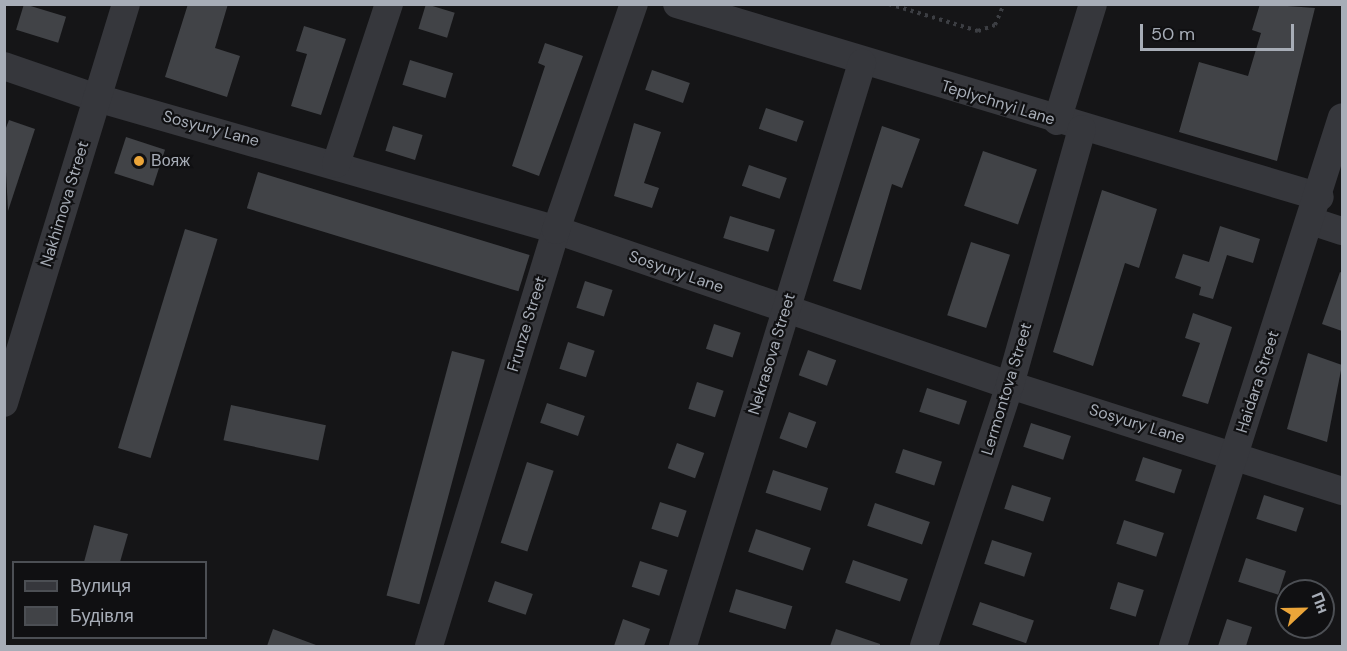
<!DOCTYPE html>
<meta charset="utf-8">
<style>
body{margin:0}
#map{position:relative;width:1347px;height:651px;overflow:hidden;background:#151517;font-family:"DM Sans",sans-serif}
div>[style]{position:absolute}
.building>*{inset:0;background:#414347;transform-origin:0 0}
.path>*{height:4px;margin-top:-2px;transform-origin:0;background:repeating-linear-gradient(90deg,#3c3e43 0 3px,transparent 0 7.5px)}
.minor>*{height:28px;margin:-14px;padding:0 14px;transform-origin:14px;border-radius:14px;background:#36373c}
.dots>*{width:16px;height:16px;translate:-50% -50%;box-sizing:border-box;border:3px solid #101012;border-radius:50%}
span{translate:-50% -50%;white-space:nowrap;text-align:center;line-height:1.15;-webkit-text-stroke:4.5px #101012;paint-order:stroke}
.street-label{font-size:16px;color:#a7adb7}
.poi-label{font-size:16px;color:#a7adb7}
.left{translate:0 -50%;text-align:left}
.frame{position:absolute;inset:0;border:6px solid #a7adb7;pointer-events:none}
.legend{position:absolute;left:12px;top:561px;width:195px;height:78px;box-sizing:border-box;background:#101012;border:2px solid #4c4f54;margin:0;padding:8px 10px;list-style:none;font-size:18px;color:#a7adb7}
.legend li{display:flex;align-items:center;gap:12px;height:30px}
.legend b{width:30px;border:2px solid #4c4f54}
.north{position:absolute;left:1275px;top:579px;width:60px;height:60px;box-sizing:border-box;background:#101012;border:2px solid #4c4f54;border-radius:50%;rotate:68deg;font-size:16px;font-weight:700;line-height:24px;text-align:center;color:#a7adb7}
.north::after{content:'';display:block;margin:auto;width:21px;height:27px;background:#eba539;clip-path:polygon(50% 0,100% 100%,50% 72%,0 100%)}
.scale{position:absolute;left:1140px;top:24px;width:154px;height:27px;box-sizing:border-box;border:3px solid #a7adb7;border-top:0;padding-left:8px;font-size:18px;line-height:21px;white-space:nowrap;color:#a7adb7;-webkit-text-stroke:4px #101012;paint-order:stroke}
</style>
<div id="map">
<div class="building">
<i style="left:24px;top:4px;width:44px;height:27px;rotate:17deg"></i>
<i style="clip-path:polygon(188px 4px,228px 4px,215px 48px,240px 56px,227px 97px,165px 77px)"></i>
<i style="left:426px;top:4px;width:30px;height:26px;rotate:17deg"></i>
<i style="clip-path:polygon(1260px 4px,1315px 8px,1277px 161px,1179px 132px,1199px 62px,1248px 76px,1261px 33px,1252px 30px)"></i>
<i style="clip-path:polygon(304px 26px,346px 39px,321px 115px,291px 106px,307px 54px,296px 51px)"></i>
<i style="clip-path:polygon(545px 43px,583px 56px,539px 176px,512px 166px,545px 66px,538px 63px)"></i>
<i style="left:410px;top:60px;width:45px;height:26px;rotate:17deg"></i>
<i style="left:652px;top:70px;width:40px;height:21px;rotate:19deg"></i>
<i style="left:766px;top:108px;width:40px;height:22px;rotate:19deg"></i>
<i style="clip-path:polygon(9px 120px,35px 129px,8px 211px,4px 133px)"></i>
<i style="clip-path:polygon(634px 123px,661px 132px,644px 183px,659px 188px,652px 208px,614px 196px)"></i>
<i style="left:393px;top:126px;width:31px;height:26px;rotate:17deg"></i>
<i style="clip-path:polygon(882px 126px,920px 139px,902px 188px,892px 184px,861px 290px,833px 281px)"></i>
<i style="left:126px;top:137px;width:41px;height:38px;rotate:18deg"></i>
<i style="left:983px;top:151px;width:57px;height:58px;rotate:19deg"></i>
<i style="left:749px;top:165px;width:40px;height:22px;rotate:19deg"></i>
<i style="left:258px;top:172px;width:284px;height:38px;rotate:17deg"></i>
<i style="clip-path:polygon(1102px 190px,1157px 209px,1139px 268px,1125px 263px,1093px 366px,1053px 352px)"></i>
<i style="left:730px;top:216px;width:47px;height:23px;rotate:17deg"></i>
<i style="clip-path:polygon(1220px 226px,1260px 239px,1253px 263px,1227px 255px,1213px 299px,1199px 295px,1201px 287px,1175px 278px,1183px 254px,1209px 262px)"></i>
<i style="left:185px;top:229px;width:34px;height:229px;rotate:17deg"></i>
<i style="left:971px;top:242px;width:41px;height:77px;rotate:18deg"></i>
<i style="clip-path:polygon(1340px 272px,1342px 273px,1342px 331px,1322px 324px)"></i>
<i style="left:585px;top:281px;width:29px;height:28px;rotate:18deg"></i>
<i style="clip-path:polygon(1193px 313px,1232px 327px,1208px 404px,1182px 396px,1200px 343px,1185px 338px)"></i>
<i style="left:714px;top:324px;width:28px;height:26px;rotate:18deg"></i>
<i style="left:568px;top:342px;width:28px;height:28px;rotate:18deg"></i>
<i style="left:808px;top:350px;width:30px;height:27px;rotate:20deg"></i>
<i style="left:452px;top:351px;width:34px;height:253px;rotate:15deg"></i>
<i style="clip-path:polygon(1308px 353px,1342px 365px,1327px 442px,1287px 429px)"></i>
<i style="left:697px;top:382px;width:28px;height:28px;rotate:18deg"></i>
<i style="left:927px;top:388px;width:42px;height:25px;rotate:18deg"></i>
<i style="left:547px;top:403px;width:40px;height:21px;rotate:19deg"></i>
<i style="left:231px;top:405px;width:97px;height:36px;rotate:12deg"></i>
<i style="left:789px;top:412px;width:29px;height:28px;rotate:20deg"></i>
<i style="left:1031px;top:423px;width:42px;height:25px;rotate:18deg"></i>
<i style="left:677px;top:443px;width:29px;height:27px;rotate:20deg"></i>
<i style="left:903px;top:449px;width:41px;height:25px;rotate:18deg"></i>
<i style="left:1143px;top:457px;width:41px;height:25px;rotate:18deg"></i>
<i style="left:527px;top:462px;width:28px;height:85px;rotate:18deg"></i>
<i style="left:773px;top:470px;width:58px;height:24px;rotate:18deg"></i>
<i style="left:1012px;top:485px;width:41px;height:25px;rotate:18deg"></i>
<i style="left:1264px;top:495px;width:42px;height:25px;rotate:18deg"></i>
<i style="left:660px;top:502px;width:28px;height:28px;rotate:18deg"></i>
<i style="left:875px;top:503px;width:58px;height:24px;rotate:19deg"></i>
<i style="left:1124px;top:520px;width:42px;height:25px;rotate:18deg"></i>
<i style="clip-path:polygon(94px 525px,128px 534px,120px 562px,84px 562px)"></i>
<i style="left:756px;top:529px;width:58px;height:24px;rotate:19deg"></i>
<i style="left:992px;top:540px;width:42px;height:25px;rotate:18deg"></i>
<i style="left:1246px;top:558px;width:42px;height:25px;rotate:18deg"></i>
<i style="left:853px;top:560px;width:58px;height:24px;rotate:19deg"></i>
<i style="left:640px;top:561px;width:29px;height:27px;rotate:18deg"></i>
<i style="left:495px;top:581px;width:40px;height:22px;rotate:19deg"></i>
<i style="left:1118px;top:582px;width:27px;height:28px;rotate:17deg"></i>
<i style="left:736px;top:589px;width:59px;height:24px;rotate:17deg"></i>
<i style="left:980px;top:602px;width:57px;height:24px;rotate:19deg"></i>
<i style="clip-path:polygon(623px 619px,650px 629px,644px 646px,614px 646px)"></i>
<i style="clip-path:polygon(1227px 619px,1252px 627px,1246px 646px,1218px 646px)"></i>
<i style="clip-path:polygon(273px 629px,316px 645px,316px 646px,267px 646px)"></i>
<i style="clip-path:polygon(836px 629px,880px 644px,880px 646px,830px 646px)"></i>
</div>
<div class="path">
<i style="left:889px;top:4px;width:93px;rotate:16.9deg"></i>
<i style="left:978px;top:31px;width:18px;rotate:-19deg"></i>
<i style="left:995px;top:25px;width:23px;rotate:-67deg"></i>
</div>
<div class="minor">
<i style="left:677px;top:4px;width:671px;rotate:16.71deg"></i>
<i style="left:4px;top:66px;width:98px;rotate:19deg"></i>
<i style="left:97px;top:98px;width:478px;rotate:16deg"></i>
<i style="left:556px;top:230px;width:480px;rotate:18.9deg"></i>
<i style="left:1010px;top:385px;width:349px;rotate:17.7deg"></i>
<i style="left:1057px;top:121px;width:122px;rotate:-72.9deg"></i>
<i style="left:336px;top:164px;width:169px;rotate:-71.7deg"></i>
<i style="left:1311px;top:221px;width:33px;rotate:18deg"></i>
<i style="left:4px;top:403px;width:417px;rotate:-73deg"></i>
<i style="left:429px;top:646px;width:435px;rotate:-73deg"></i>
<i style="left:556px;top:230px;width:239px;rotate:-71deg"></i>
<i style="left:683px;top:646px;width:610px;rotate:-72.93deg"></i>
<i style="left:924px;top:646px;width:275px;rotate:-71.8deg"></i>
<i style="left:1010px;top:385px;width:266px;rotate:-74.3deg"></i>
<i style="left:1173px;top:646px;width:555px;rotate:-72.28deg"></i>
</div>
<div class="dots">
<i style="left:139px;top:161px;background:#eba539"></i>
</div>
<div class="street-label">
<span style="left:998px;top:103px;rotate:17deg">Teplychnyi Lane</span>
<span style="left:211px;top:129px;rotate:15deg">Sosyury Lane</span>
<span style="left:65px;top:204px;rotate:-73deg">Nakhimova Street</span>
<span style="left:676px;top:272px;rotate:19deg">Sosyury Lane</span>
<span style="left:527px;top:324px;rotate:-73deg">Frunze Street</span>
<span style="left:772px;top:354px;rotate:-73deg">Nekrasova Street</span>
<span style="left:1258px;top:382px;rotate:-72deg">Haidara Street</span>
<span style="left:1007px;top:389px;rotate:-73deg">Lermontova Street</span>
<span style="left:1137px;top:424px;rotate:17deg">Sosyury Lane</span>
</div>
<div class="poi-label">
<span class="left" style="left:151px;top:161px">Вояж</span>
</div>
<div class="frame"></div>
<ul class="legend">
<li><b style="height:8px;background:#36373c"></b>Вулиця</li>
<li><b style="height:16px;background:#414347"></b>Будівля</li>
</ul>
<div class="north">Пн</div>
<div class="scale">50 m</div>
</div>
